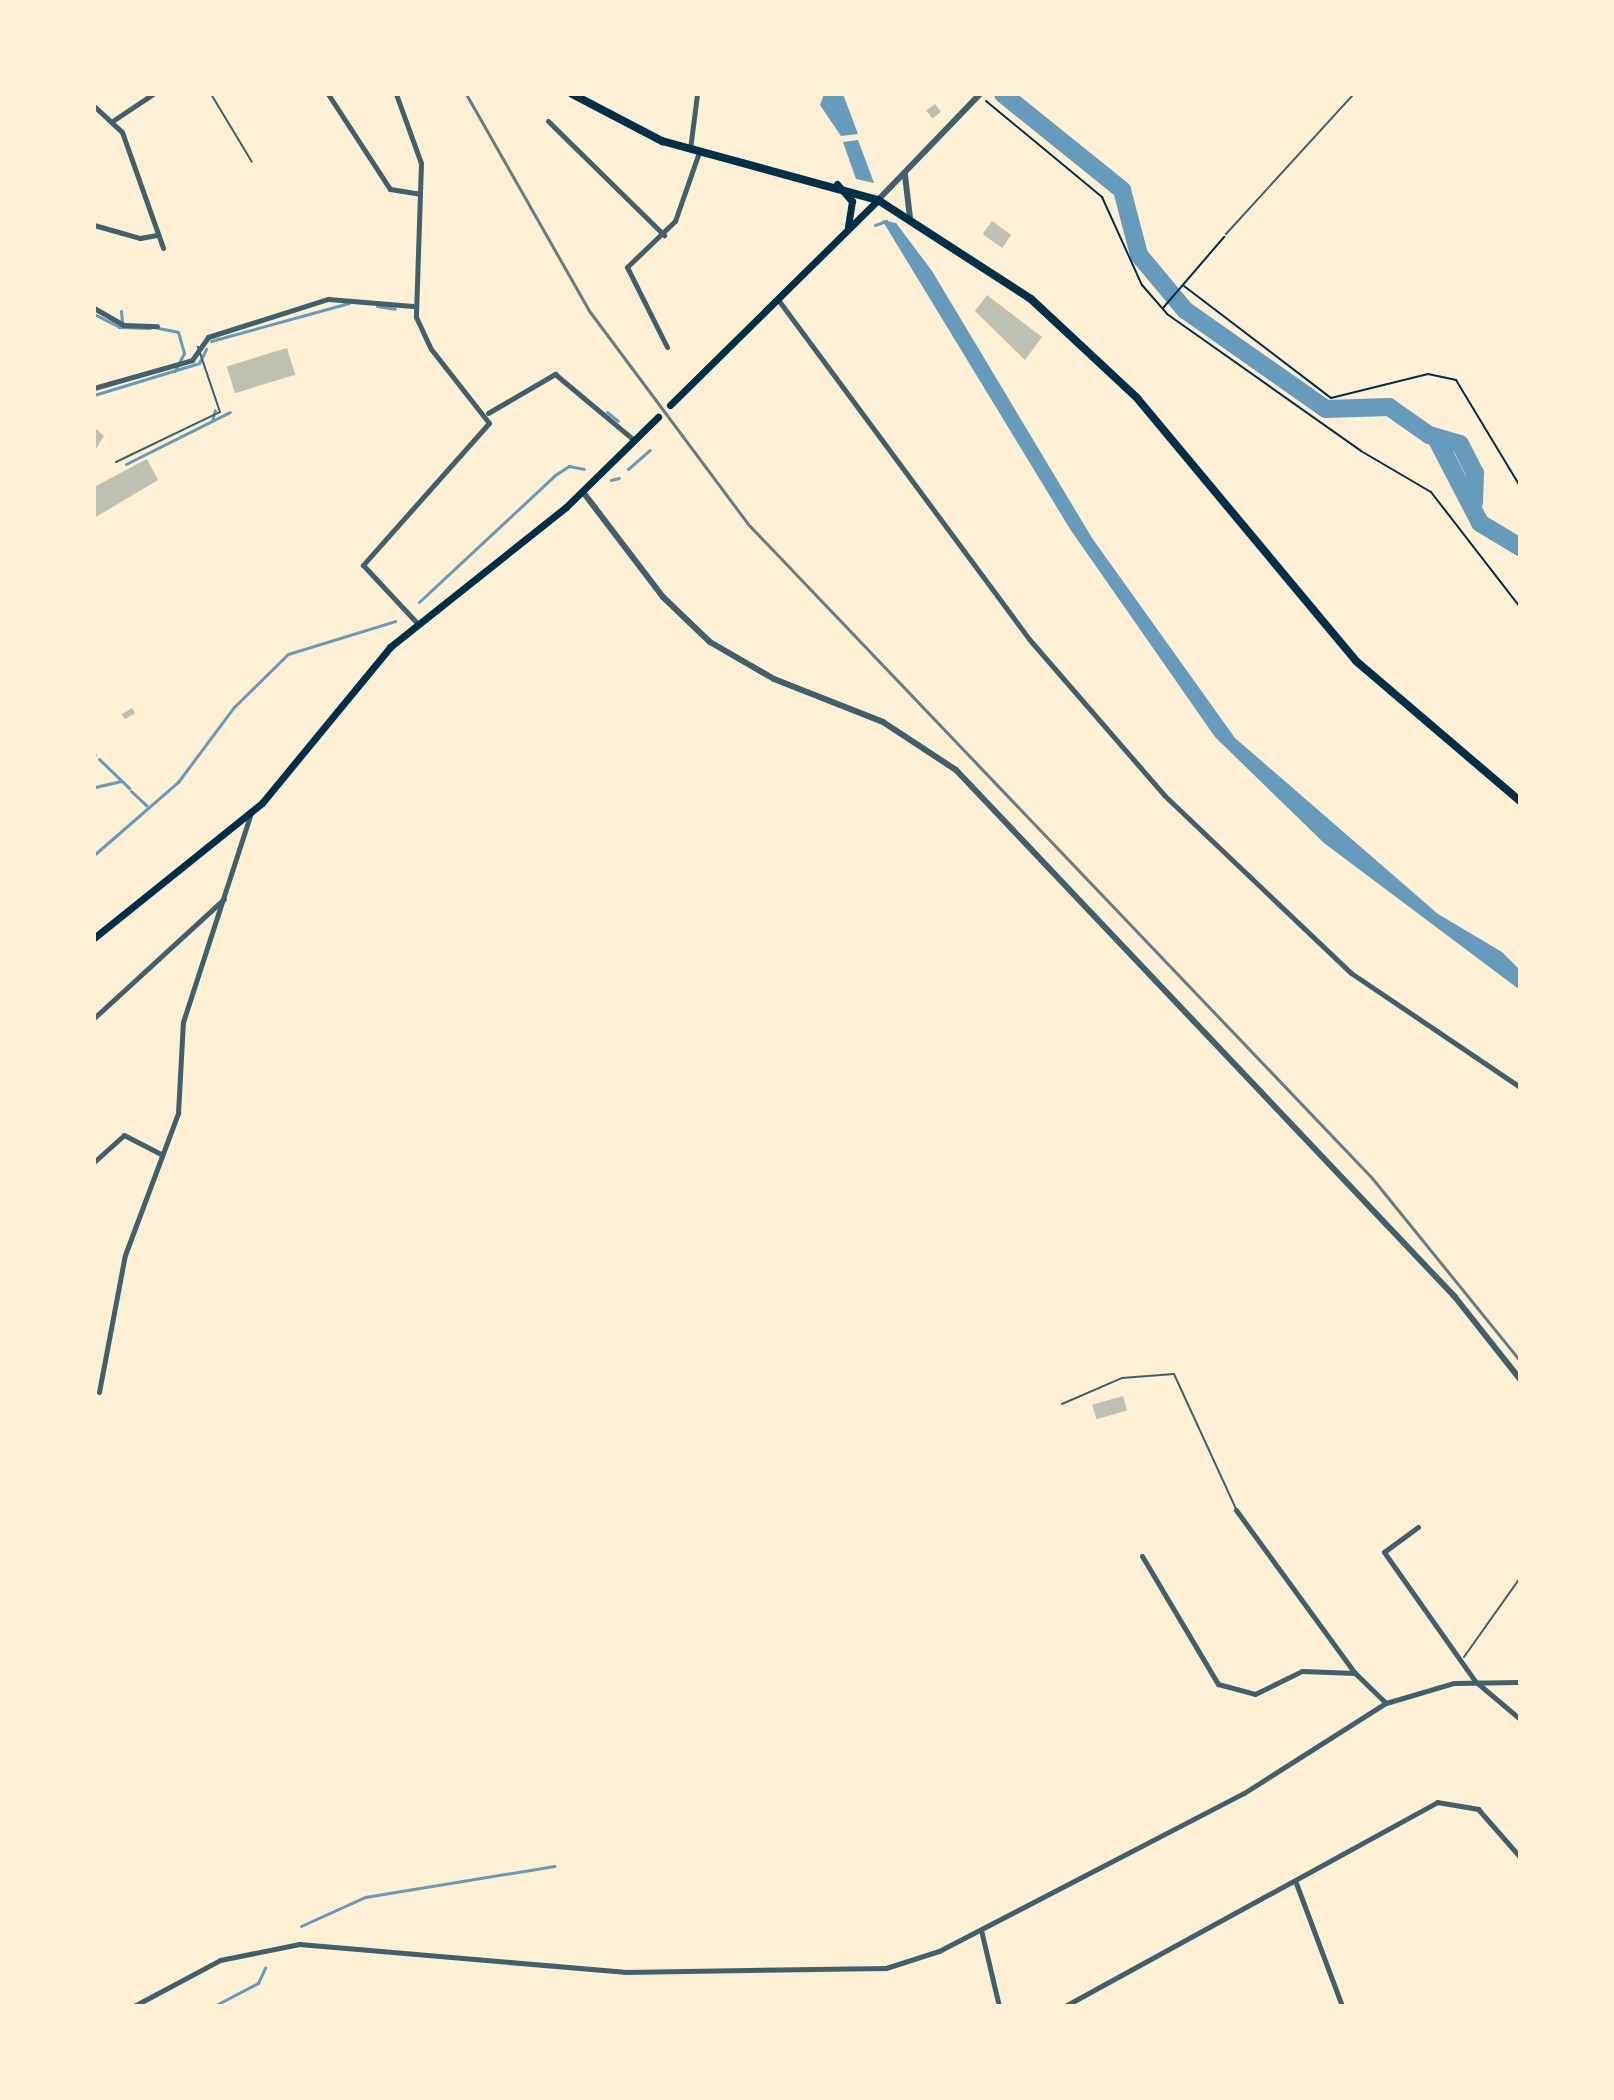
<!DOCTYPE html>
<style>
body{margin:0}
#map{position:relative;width:1614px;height:2100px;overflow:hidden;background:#fdf0d5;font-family:"Crimson Pro",serif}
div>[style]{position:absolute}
.water>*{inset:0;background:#669bbc}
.stream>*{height:3px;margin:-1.5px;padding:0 1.5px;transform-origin:1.5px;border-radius:1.5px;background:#669bbc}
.river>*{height:18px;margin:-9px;padding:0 9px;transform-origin:9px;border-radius:9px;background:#669bbc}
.building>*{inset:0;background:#bec0b2;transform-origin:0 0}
.path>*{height:2px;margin:-1px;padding:0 1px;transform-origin:1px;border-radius:1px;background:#003049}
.service>*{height:2px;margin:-1px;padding:0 1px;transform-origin:1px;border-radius:1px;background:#3f606c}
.minor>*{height:5px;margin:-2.5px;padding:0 2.5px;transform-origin:2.5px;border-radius:2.5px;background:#3f606c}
.tertiary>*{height:6px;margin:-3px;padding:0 3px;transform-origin:3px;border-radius:3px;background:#3f606c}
.secondary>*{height:7px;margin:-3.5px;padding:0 3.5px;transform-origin:3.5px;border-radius:3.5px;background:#003049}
.primary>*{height:8px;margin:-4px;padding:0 4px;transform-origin:4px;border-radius:4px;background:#003049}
.rail>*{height:3px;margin:-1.5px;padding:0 1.5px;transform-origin:1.5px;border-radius:1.5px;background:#657d81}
span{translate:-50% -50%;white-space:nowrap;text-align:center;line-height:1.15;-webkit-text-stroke:8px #fdf0d5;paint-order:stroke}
.frame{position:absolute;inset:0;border:96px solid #fdf0d5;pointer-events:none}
</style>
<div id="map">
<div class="water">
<i style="clip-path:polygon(824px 94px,843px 94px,858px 134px,841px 136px,820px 105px)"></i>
<i style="clip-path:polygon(858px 140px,864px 156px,874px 183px,856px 179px,843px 142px)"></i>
<i style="clip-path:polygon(882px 220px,896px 223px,932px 271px,1092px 538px,1235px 738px,1438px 914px,1502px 952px,1520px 970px,1520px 990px,1324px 843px,1215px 737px,1070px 529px)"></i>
</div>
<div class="stream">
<i style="left:875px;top:225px;width:12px;rotate:-20deg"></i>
<i style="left:377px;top:306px;width:18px;rotate:9deg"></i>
<i style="left:121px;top:311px;width:12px;rotate:85deg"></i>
<i style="left:94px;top:314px;width:28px;rotate:27deg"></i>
<i style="left:119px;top:327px;width:31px;rotate:2deg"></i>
<i style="left:158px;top:328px;width:20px;rotate:11deg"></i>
<i style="left:178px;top:332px;width:22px;rotate:74deg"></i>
<i style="left:184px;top:353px;width:20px;rotate:117deg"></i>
<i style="left:211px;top:341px;width:143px;rotate:-15.4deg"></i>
<i style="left:94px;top:395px;width:110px;rotate:-16.9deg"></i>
<i style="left:199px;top:363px;width:16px;rotate:-63deg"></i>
<i style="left:607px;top:412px;width:14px;rotate:39deg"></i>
<i style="left:212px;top:421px;width:11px;rotate:-75deg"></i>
<i style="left:126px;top:464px;width:116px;rotate:-26.6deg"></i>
<i style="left:628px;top:469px;width:29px;rotate:-41deg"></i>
<i style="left:611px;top:480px;width:8px;rotate:-14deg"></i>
<i style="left:419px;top:602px;width:186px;rotate:-43deg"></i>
<i style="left:555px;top:475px;width:17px;rotate:-33deg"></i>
<i style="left:569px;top:466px;width:15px;rotate:11deg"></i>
<i style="left:94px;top:728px;width:7px;rotate:90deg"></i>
<i style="left:94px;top:754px;width:1px;rotate:45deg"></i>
<i style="left:99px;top:759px;width:42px;rotate:44deg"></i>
<i style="left:95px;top:787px;width:27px;rotate:-13deg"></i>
<i style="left:131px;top:791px;width:21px;rotate:43deg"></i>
<i style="left:94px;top:855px;width:111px;rotate:-41deg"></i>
<i style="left:178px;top:782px;width:94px;rotate:-53.3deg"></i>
<i style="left:234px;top:707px;width:76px;rotate:-44.5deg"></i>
<i style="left:288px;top:654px;width:112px;rotate:-17.1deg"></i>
<i style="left:301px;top:1926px;width:70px;rotate:-24.4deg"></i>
<i style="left:365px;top:1897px;width:192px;rotate:-9.3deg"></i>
<i style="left:214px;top:2006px;width:50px;rotate:-27.6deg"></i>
<i style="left:258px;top:1983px;width:17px;rotate:-65deg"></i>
</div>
<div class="river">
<i style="left:1003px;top:94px;width:153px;rotate:38.9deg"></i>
<i style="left:1122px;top:190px;width:67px;rotate:75.3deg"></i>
<i style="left:1139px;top:255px;width:72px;rotate:50.1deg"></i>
<i style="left:1185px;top:310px;width:172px;rotate:35.1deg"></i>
<i style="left:1326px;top:409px;width:63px;rotate:-1.8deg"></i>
<i style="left:1389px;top:407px;width:49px;rotate:35deg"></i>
<i style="left:1429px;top:435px;width:32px;rotate:16deg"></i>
<i style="left:1460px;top:444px;width:33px;rotate:63deg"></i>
<i style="left:1475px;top:473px;width:30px;rotate:92deg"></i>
<i style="left:1436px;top:438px;width:96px;rotate:62.6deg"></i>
<i style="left:1480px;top:523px;width:47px;rotate:31deg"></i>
</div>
<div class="building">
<i style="left:935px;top:104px;width:10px;height:11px;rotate:53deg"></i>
<i style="left:992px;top:221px;width:24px;height:16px;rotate:36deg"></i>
<i style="clip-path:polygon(987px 295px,1042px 337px,1025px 360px,975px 311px)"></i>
<i style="left:287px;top:348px;width:28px;height:63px;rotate:73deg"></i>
<i style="clip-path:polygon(94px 427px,104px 436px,94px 452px)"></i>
<i style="clip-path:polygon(147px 459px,158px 480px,94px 518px,94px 487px)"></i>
<i style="left:132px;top:708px;width:6px;height:12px;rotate:59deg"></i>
<i style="left:1123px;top:1396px;width:15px;height:32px;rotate:74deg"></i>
</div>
<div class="path">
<i style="left:986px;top:101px;width:151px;rotate:39.6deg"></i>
<i style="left:1102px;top:197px;width:97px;rotate:65.6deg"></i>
<i style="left:1142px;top:285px;width:38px;rotate:49deg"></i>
<i style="left:1167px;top:314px;width:237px;rotate:35.2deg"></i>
<i style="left:1361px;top:451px;width:81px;rotate:30.4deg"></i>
<i style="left:1431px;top:492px;width:145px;rotate:52.3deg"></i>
<i style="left:1184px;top:286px;width:185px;rotate:37.3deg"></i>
<i style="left:1331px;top:398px;width:100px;rotate:-13.9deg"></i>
<i style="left:1428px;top:374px;width:29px;rotate:12deg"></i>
<i style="left:1456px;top:380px;width:124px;rotate:58.9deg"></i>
<i style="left:1163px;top:308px;width:94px;rotate:-49.3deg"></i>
</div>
<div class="service">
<i style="left:211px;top:94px;width:79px;rotate:58.9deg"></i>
<i style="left:1226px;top:234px;width:190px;rotate:-47.6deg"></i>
<i style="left:116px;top:462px;width:115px;rotate:-25.7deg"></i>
<i style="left:220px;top:412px;width:69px;rotate:-108.7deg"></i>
<i style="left:1062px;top:1404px;width:65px;rotate:-23.4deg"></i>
<i style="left:1122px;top:1378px;width:52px;rotate:-4.4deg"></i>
<i style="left:1174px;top:1374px;width:149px;rotate:65.3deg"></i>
<i style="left:1464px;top:1657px;width:97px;rotate:-54.7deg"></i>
</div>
<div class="minor">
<i style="left:328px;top:94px;width:113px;rotate:56.9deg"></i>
<i style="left:390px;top:189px;width:30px;rotate:9deg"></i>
<i style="left:396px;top:94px;width:73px;rotate:70.1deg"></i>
<i style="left:421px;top:163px;width:154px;rotate:91.9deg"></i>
<i style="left:416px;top:317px;width:35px;rotate:65deg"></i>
<i style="left:431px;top:349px;width:94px;rotate:51.9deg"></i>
<i style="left:489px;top:423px;width:190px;rotate:131.6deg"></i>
<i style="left:363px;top:565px;width:79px;rotate:47deg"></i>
<i style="left:94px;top:106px;width:38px;rotate:43deg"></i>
<i style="left:122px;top:132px;width:123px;rotate:70.5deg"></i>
<i style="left:114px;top:120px;width:47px;rotate:-33.7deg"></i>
<i style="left:548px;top:121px;width:163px;rotate:44.5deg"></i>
<i style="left:690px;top:149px;width:55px;rotate:-82.7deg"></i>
<i style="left:94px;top:225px;width:48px;rotate:15.8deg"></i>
<i style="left:140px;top:238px;width:17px;rotate:-10deg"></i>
<i style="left:779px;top:301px;width:420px;rotate:53.5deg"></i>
<i style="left:1029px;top:639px;width:206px;rotate:49.1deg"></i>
<i style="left:1164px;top:795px;width:258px;rotate:43.6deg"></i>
<i style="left:1351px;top:973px;width:204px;rotate:34deg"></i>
<i style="left:94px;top:308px;width:34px;rotate:30deg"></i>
<i style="left:124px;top:325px;width:33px;rotate:2deg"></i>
<i style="left:667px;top:347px;width:89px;rotate:-116.6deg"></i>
<i style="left:627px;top:267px;width:66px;rotate:-43.8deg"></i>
<i style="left:675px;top:221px;width:73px;rotate:-70.8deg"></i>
<i style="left:94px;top:388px;width:102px;rotate:-15.9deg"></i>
<i style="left:192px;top:360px;width:28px;rotate:-55deg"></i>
<i style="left:208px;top:337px;width:126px;rotate:-17.6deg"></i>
<i style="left:328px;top:299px;width:85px;rotate:4.7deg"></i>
<i style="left:488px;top:413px;width:78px;rotate:-30.2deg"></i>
<i style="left:555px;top:374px;width:103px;rotate:39.9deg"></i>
<i style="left:94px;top:1018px;width:176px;rotate:-42.5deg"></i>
<i style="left:94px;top:1162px;width:40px;rotate:-42deg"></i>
<i style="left:124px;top:1135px;width:42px;rotate:27.2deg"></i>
<i style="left:99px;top:1392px;width:139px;rotate:-79.3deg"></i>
<i style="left:125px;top:1255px;width:152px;rotate:-69.5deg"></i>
<i style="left:178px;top:1113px;width:91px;rotate:-86.9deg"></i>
<i style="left:183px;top:1022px;width:220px;rotate:-72deg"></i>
<i style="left:1236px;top:1510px;width:202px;rotate:53.9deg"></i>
<i style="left:1355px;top:1673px;width:43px;rotate:44.1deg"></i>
<i style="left:1418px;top:1527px;width:42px;rotate:143.7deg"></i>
<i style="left:1384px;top:1552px;width:158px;rotate:54.8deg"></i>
<i style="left:1475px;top:1681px;width:59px;rotate:40.2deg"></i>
<i style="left:1142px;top:1556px;width:149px;rotate:59.3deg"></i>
<i style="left:1218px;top:1684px;width:38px;rotate:15deg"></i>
<i style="left:1255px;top:1694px;width:52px;rotate:-26.1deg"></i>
<i style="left:1302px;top:1671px;width:53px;rotate:2.2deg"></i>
<i style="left:1296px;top:1883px;width:131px;rotate:69.5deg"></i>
<i style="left:981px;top:1930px;width:78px;rotate:76.7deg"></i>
<i style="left:134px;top:2006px;width:98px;rotate:-28.1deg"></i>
<i style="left:220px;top:1960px;width:81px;rotate:-11.4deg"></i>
<i style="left:299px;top:1944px;width:326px;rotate:4.9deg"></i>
<i style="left:624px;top:1972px;width:262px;rotate:-0.9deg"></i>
<i style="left:886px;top:1968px;width:56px;rotate:-17.8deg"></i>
<i style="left:939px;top:1951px;width:343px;rotate:-27.4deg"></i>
<i style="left:1244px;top:1793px;width:168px;rotate:-32.4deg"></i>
<i style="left:1386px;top:1703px;width:71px;rotate:-16.4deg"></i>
<i style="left:1454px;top:1683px;width:66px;rotate:-0.9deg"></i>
<i style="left:1065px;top:2006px;width:424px;rotate:-28.7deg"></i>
<i style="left:1437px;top:1802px;width:42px;rotate:9.7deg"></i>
<i style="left:1478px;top:1809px;width:64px;rotate:48.8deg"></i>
</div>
<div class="tertiary">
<i style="left:905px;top:175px;width:43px;rotate:83.4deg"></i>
<i style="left:878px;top:200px;width:147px;rotate:-46.1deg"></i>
<i style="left:583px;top:492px;width:132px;rotate:52.7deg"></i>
<i style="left:663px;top:597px;width:65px;rotate:43.8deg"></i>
<i style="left:710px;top:642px;width:74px;rotate:30deg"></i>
<i style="left:774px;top:679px;width:117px;rotate:21.5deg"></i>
<i style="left:883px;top:722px;width:87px;rotate:33.3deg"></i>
<i style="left:956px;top:770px;width:726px;rotate:46.56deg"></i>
<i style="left:1455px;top:1297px;width:105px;rotate:51.6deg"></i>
</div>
<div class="secondary">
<i style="left:837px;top:184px;width:23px;rotate:49deg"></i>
<i style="left:852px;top:201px;width:26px;rotate:99deg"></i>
<i style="left:670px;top:405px;width:292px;rotate:-44.6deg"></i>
<i style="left:94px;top:938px;width:216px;rotate:-38.8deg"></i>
<i style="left:262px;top:803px;width:202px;rotate:-50.6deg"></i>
<i style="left:390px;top:647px;width:225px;rotate:-38.5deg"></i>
<i style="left:566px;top:507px;width:129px;rotate:-44.4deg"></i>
</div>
<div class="primary">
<i style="left:572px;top:94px;width:102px;rotate:27.6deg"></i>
<i style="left:662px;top:141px;width:224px;rotate:15.3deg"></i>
<i style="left:878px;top:200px;width:182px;rotate:32.9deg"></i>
<i style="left:1031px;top:299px;width:145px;rotate:43deg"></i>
<i style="left:1137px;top:398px;width:342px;rotate:50.2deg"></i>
<i style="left:1356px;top:661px;width:216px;rotate:40.5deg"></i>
</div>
<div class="rail">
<i style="left:466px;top:94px;width:251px;rotate:60.4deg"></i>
<i style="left:590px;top:312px;width:263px;rotate:53.3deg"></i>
<i style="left:747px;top:523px;width:905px;rotate:46.34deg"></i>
<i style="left:1372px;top:1178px;width:235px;rotate:51deg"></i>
</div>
<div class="frame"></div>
</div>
